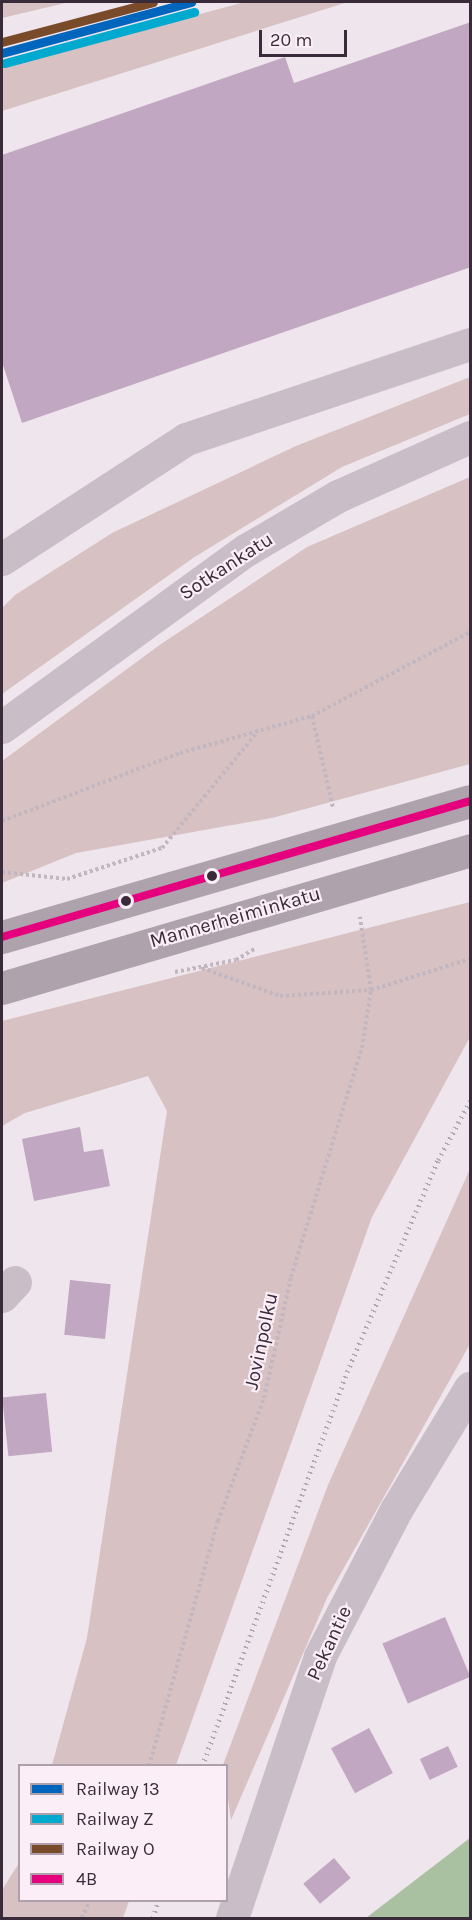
<!DOCTYPE html>
<style>
body{margin:0}
#map{position:relative;width:472px;height:1920px;overflow:hidden;background:#efe5ed;font-family:Karla,sans-serif}
div>[style]{position:absolute}
.green>*{inset:0;background:#d7c1c3}
.water>*{inset:0;background:#a9c0a1}
.building>*{inset:0;background:#c2a7c2;transform-origin:0 0}
.path>*{height:4px;margin-top:-2px;transform-origin:0;background:repeating-linear-gradient(90deg,#c2b6c0 0 3px,transparent 0 6px)}
.minor>*{height:33px;margin:-16.5px;padding:0 16.5px;transform-origin:16.5px;border-radius:16.5px;background:#c9bec7}
.major>*{height:33px;margin:-16.5px;padding:0 16.5px;transform-origin:16.5px;border-radius:16.5px;background:#aea3ac}
.rail>*{height:4.5px;margin-top:-2.25px;transform-origin:0;background:repeating-linear-gradient(90deg,#b1a8af 0 1.5px,transparent 0 6px)}
.bus-1>*{height:8px;margin:-4px;padding:0 4px;transform-origin:4px;border-radius:4px;background:#e5007d}
.rail-1>*{height:9px;margin:-4.5px;padding:0 4.5px;transform-origin:4.5px;border-radius:4.5px;background:#0065bd}
.rail-2>*{height:9px;margin:-4.5px;padding:0 4.5px;transform-origin:4.5px;border-radius:4.5px;background:#00a9ce}
.rail-3>*{height:9px;margin:-4.5px;padding:0 4.5px;transform-origin:4.5px;border-radius:4.5px;background:#7a4b2a}
.dots>*{width:16px;height:16px;translate:-50% -50%;box-sizing:border-box;border:3px solid #fbeef7;border-radius:50%}
span{translate:-50% -50%;white-space:nowrap;text-align:center;line-height:1.15;-webkit-text-stroke:4.5px #fbeef7;paint-order:stroke}
.street-label{font-size:20px;color:#3a2b3a}
.frame{position:absolute;inset:0;border:3px solid #3a2b3a;pointer-events:none}
.legend{position:absolute;left:18px;top:1764px;width:210px;height:138px;box-sizing:border-box;background:#fbeef7;border:2px solid #aea0ab;margin:0;padding:8px 10px;list-style:none;font-size:18px;color:#3a2b3a}
.legend li{display:flex;align-items:center;gap:12px;height:30px}
.legend b{width:30px;border:2px solid #aea0ab}
.scale{position:absolute;left:259px;top:30px;width:88px;height:27px;box-sizing:border-box;border:3px solid #3a2b3a;border-top:0;padding-left:8px;font-size:18px;line-height:21px;white-space:nowrap;color:#3a2b3a;-webkit-text-stroke:4px #fbeef7;paint-order:stroke}
</style>
<div id="map">
<div class="green">
<i style="clip-path:polygon(2px 2px,70px 2px,2px 18px)"></i>
<i style="clip-path:polygon(245px 2px,348px 2px,2px 111px,2px 67px)"></i>
<i style="clip-path:polygon(470px 377px,470px 414px,342px 467px,193px 558px,2px 694px,2px 608px,15px 595px,112px 533px,296px 446px)"></i>
<i style="clip-path:polygon(470px 477px,470px 764px,272px 818px,76px 853px,2px 883px,2px 761px,161px 644px,307px 547px)"></i>
<i style="clip-path:polygon(470px 902px,470px 1037px,372px 1217px,176px 1765px,52px 1765px,87px 1638px,167px 1111px,148px 1076px,25px 1113px,2px 1126px,2px 1021px)"></i>
<i style="clip-path:polygon(470px 1169px,470px 1344px,327px 1598px,231px 1820px,223px 1765px,328px 1485px)"></i>
<i style="clip-path:polygon(19px 1863px,20px 1900px,129px 1901px,123px 1918px,2px 1918px,2px 1890px)"></i>
</div>
<div class="water">
<i style="clip-path:polygon(470px 1838px,470px 1918px,366px 1918px)"></i>
</div>
<div class="building">
<i style="clip-path:polygon(471px 22px,471px 267px,22px 423px,2px 362px,2px 155px,285px 57px,294px 83px)"></i>
<i style="clip-path:polygon(80px 1127px,84px 1152px,103px 1149px,110px 1186px,34px 1201px,22px 1139px)"></i>
<i style="left:70px;top:1280px;width:41px;height:55px;rotate:6deg"></i>
<i style="left:46px;top:1393px;width:59px;height:44px;rotate:84deg"></i>
<i style="left:445px;top:1617px;width:65px;height:68px;rotate:67deg"></i>
<i style="left:369px;top:1728px;width:51px;height:43px;rotate:62deg"></i>
<i style="left:448px;top:1746px;width:23px;height:31px;rotate:65deg"></i>
<i style="left:334px;top:1858px;width:26px;height:40px;rotate:50deg"></i>
</div>
<div class="path">
<i style="left:312px;top:716px;width:94px;rotate:77.1deg"></i>
<i style="left:2px;top:821px;width:191px;rotate:-20.9deg"></i>
<i style="left:180px;top:753px;width:137px;rotate:-15.7deg"></i>
<i style="left:312px;top:716px;width:179px;rotate:-28deg"></i>
<i style="left:2px;top:872px;width:65px;rotate:6.1deg"></i>
<i style="left:67px;top:879px;width:100px;rotate:-18.1deg"></i>
<i style="left:162px;top:848px;width:151px;rotate:-50.6deg"></i>
<i style="left:202px;top:968px;width:83px;rotate:19.7deg"></i>
<i style="left:280px;top:996px;width:91px;rotate:-3.8deg"></i>
<i style="left:371px;top:990px;width:104px;rotate:-17.4deg"></i>
<i style="left:175px;top:972px;width:62px;rotate:-11.1deg"></i>
<i style="left:236px;top:960px;width:23px;rotate:-31deg"></i>
<i style="left:149px;top:1766px;width:255px;rotate:-74.3deg"></i>
<i style="left:218px;top:1521px;width:131px;rotate:-69.5deg"></i>
<i style="left:264px;top:1398px;width:124px;rotate:-77.4deg"></i>
<i style="left:291px;top:1277px;width:240px;rotate:-72.8deg"></i>
<i style="left:362px;top:1048px;width:59px;rotate:-81.2deg"></i>
<i style="left:371px;top:990px;width:74px;rotate:-98.6deg"></i>
<i style="left:82px;top:1918px;width:20px;rotate:-66deg"></i>
</div>
<div class="minor">
<i style="left:2px;top:559px;width:220px;rotate:-33.1deg"></i>
<i style="left:186px;top:439px;width:299px;rotate:-18.5deg"></i>
<i style="left:2px;top:727px;width:301px;rotate:-36deg"></i>
<i style="left:246px;top:550px;width:107px;rotate:-30.4deg"></i>
<i style="left:338px;top:496px;width:145px;rotate:-24.1deg"></i>
<i style="left:2px;top:1296px;width:19px;rotate:-47deg"></i>
<i style="left:232px;top:1918px;width:276px;rotate:-71.4deg"></i>
<i style="left:320px;top:1656px;width:165px;rotate:-62.5deg"></i>
<i style="left:396px;top:1510px;width:143px;rotate:-58.8deg"></i>
</div>
<div class="major">
<i style="left:2px;top:937px;width:487px;rotate:-16.2deg"></i>
<i style="left:2px;top:988px;width:488px;rotate:-16.4deg"></i>
</div>
<div class="rail">
<i style="left:202px;top:1766px;width:420px;rotate:-69.8deg"></i>
<i style="left:347px;top:1372px;width:231px;rotate:-66.8deg"></i>
<i style="left:438px;top:1160px;width:67px;rotate:-61.5deg"></i>
<i style="left:153px;top:1918px;width:19px;rotate:-74deg"></i>
</div>
<div class="bus-1">
<i style="left:2px;top:937px;width:487px;rotate:-16.2deg"></i>
</div>
<div class="rail-1">
<i style="left:2px;top:53px;width:196px;rotate:-15.1deg"></i>
</div>
<div class="rail-2">
<i style="left:5px;top:63px;width:196px;rotate:-15.1deg"></i>
</div>
<div class="rail-3">
<i style="left:2px;top:42px;width:156px;rotate:-14.8deg"></i>
</div>
<div class="dots">
<i style="left:212px;top:876px;background:#3a2b3a"></i>
<i style="left:126px;top:901px;background:#3a2b3a"></i>
</div>
<div class="street-label">
<span style="left:226px;top:566px;rotate:-33deg">Sotkankatu</span>
<span style="left:235px;top:917px;rotate:-16deg">Mannerheiminkatu</span>
<span style="left:261px;top:1341px;rotate:-78deg">Jovinpolku</span>
<span style="left:329px;top:1643px;rotate:-65deg">Pekantie</span>
</div>
<div class="frame"></div>
<ul class="legend">
<li><b style="height:8px;background:#0065bd"></b>Railway 13</li>
<li><b style="height:8px;background:#00a9ce"></b>Railway Z</li>
<li><b style="height:8px;background:#7a4b2a"></b>Railway O</li>
<li><b style="height:8px;background:#e5007d"></b>4B</li>
</ul>
<div class="scale">20 m</div>
</div>
